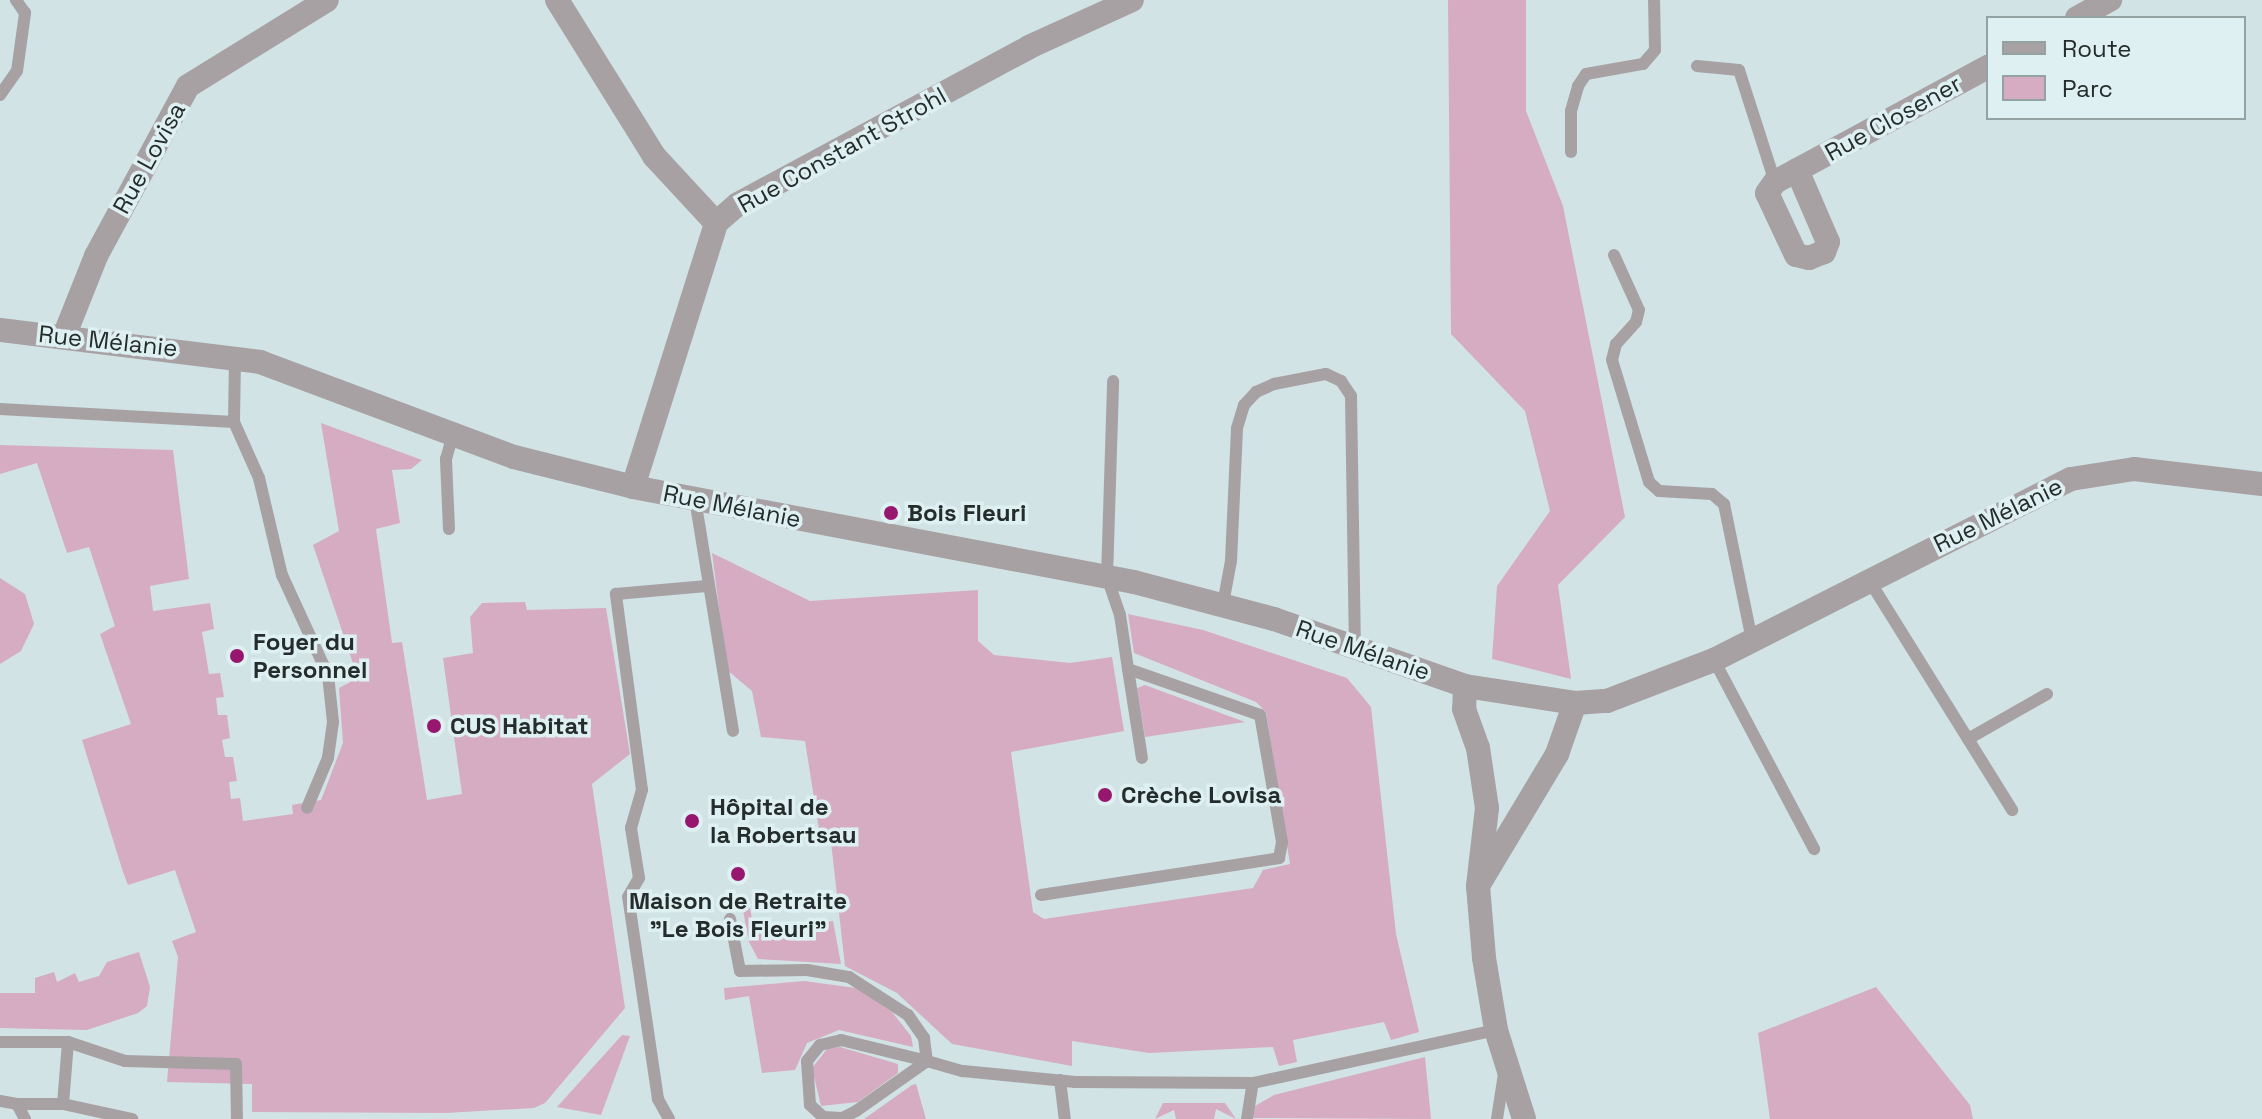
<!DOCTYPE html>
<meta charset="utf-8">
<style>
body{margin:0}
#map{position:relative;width:2262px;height:1119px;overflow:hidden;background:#d1e3e4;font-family:"Space Grotesk",sans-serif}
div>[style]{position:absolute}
.green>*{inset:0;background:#d6acc2}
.service>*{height:12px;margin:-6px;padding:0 6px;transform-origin:6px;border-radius:6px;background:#a7a1a4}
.minor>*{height:24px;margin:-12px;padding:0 12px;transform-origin:12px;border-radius:12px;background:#a7a1a4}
.dots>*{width:22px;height:22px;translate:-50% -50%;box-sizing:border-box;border:4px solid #def0f1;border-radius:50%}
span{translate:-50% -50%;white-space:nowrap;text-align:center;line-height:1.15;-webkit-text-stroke:7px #def0f1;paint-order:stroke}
.street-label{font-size:24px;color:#252c2c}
.poi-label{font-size:24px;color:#252c2c;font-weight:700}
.left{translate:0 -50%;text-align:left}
.legend{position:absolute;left:1986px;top:16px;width:260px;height:104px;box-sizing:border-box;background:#def0f1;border:2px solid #94a2a2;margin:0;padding:10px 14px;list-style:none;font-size:24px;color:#252c2c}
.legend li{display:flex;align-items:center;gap:16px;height:40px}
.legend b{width:40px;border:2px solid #94a2a2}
</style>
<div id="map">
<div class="green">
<i style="clip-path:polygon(1448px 0,1526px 0,1526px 111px,1563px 206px,1625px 517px,1558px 585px,1571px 679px,1492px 659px,1497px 586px,1550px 511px,1525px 411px,1451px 334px)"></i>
<i style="clip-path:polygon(321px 423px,422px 460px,411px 469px,392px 470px,400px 523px,376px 529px,392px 643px,402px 642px,427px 800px,462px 794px,443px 658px,473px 653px,470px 617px,482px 603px,525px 602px,527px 610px,606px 608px,630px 754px,592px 784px,625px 1008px,545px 1103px,534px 1108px,445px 1113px,252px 1112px,252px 1084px,167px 1082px,178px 957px,172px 941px,196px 932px,175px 870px,128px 885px,123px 872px,82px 740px,131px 724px,100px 634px,115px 626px,89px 547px,67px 553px,37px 463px,0 474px,0 445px,173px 450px,189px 579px,150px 586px,153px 611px,210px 603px,214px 629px,202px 632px,209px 674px,220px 673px,224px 697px,216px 698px,218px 715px,227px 715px,230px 738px,222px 740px,225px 757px,233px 757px,237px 781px,229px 782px,231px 799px,240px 798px,243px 821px,293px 814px,292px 805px,321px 800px,343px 743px,339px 688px,358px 678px,313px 545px,339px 531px)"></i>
<i style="clip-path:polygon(712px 553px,810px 601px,978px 590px,978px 641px,994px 655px,1070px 663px,1112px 657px,1124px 731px,1011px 752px,1033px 912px,1044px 919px,1253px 888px,1263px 870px,1290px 864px,1266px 712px,1256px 702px,1134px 653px,1128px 614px,1203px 630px,1347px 678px,1371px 707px,1396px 934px,1419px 1032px,1391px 1040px,1384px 1022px,1293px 1040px,1297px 1062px,1279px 1066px,1273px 1047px,1149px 1053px,1072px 1041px,1072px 1066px,952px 1044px,897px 993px,845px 966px,831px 842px,821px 842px,805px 741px,761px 737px,752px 691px,727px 670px)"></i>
<i style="clip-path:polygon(0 578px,25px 594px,34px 624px,21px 651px,0 664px)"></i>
<i style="clip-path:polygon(1145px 685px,1245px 722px,1145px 737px,1137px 688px)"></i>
<i style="clip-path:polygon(749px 904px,755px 933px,833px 921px,841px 964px,758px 959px,749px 942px,742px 905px)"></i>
<i style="clip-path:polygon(139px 952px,150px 987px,147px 1006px,138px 1013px,87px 1030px,0 1028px,0 993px,35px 993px,35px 978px,54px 972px,57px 982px,75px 973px,79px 982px,99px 976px,107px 962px)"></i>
<i style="clip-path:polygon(804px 981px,856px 988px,892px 1012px,911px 1036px,913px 1047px,839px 1030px,807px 1043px,795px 1070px,762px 1073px,749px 996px,725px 1000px,724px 988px)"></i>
<i style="clip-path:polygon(1876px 987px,1970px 1105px,1973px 1119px,1770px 1119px,1758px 1033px)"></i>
<i style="clip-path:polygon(622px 1035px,630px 1036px,601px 1115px,557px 1107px)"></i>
<i style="clip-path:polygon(840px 1047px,898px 1064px,898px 1073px,858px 1102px,821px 1106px,812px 1068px,827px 1049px)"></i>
<i style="clip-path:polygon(1425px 1057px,1431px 1119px,1253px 1118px,1255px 1106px,1274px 1095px)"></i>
<i style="clip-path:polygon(916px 1084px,926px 1119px,864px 1119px,912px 1085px)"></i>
<i style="clip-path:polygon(1163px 1103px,1225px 1103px,1236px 1119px,1216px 1109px,1214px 1119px,1176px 1119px,1174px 1110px,1155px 1119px)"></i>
</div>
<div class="service">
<i style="left:1697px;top:66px;width:42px;rotate:5.4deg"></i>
<i style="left:1739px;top:70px;width:118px;rotate:72.2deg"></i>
<i style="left:0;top:95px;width:29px;rotate:-55deg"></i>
<i style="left:17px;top:71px;width:59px;rotate:-82.1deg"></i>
<i style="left:25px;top:13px;width:16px;rotate:-125deg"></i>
<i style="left:1571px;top:152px;width:41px;rotate:-90deg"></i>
<i style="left:1571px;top:111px;width:26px;rotate:-74deg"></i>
<i style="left:1578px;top:86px;width:14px;rotate:-56deg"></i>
<i style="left:1586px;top:74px;width:58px;rotate:-10deg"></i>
<i style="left:1643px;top:64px;width:18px;rotate:-49deg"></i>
<i style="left:1655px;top:50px;width:50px;rotate:-91.1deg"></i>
<i style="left:1614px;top:255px;width:60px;rotate:65.6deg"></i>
<i style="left:1639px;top:310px;width:12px;rotate:104deg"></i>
<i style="left:1636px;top:322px;width:30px;rotate:132deg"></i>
<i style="left:1616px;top:344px;width:16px;rotate:104deg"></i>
<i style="left:1612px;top:360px;width:127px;rotate:73.1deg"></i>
<i style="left:1649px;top:482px;width:13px;rotate:42deg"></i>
<i style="left:1659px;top:491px;width:53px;rotate:3.2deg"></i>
<i style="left:1712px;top:494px;width:16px;rotate:40deg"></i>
<i style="left:1724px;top:504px;width:139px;rotate:78.4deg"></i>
<i style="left:235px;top:358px;width:64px;rotate:90.9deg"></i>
<i style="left:234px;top:422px;width:61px;rotate:65.9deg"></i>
<i style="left:259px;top:478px;width:100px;rotate:76.7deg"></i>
<i style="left:282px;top:575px;width:110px;rotate:65.3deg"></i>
<i style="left:328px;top:675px;width:47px;rotate:83.9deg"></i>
<i style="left:333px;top:722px;width:36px;rotate:98deg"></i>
<i style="left:328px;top:758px;width:54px;rotate:112.8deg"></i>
<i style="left:0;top:409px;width:234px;rotate:3.2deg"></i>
<i style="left:695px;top:499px;width:235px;rotate:80.7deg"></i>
<i style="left:449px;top:529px;width:70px;rotate:-92.5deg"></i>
<i style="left:446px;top:459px;width:25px;rotate:-74deg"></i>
<i style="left:1869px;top:580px;width:271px;rotate:58.1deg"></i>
<i style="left:1223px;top:604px;width:44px;rotate:-79.5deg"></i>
<i style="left:1231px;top:561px;width:133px;rotate:-87.4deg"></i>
<i style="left:1237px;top:428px;width:24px;rotate:-73deg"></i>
<i style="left:1244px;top:405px;width:18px;rotate:-47deg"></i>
<i style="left:1256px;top:392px;width:20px;rotate:-24deg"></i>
<i style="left:1274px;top:384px;width:53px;rotate:-10.9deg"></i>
<i style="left:1326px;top:374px;width:17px;rotate:25deg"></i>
<i style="left:1341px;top:381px;width:18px;rotate:56deg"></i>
<i style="left:1351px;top:396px;width:251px;rotate:89.1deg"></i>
<i style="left:1714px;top:660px;width:214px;rotate:62.1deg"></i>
<i style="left:1128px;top:669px;width:90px;rotate:81.1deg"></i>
<i style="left:1968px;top:739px;width:91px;rotate:-29.7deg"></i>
<i style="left:1041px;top:895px;width:241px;rotate:-8.8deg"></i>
<i style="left:1279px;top:858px;width:16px;rotate:-79deg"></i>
<i style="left:1282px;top:842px;width:129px;rotate:-99.8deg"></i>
<i style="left:1260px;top:715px;width:140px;rotate:-160.8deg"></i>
<i style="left:1128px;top:669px;width:55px;rotate:-98.4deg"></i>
<i style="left:1120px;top:615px;width:40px;rotate:-108.9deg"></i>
<i style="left:1107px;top:577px;width:196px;rotate:-88.2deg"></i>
<i style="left:730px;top:919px;width:53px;rotate:79.1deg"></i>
<i style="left:740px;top:971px;width:67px;rotate:-0.9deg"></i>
<i style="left:807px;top:970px;width:43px;rotate:9.5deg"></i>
<i style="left:849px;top:977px;width:70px;rotate:32.8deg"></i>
<i style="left:908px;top:1015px;width:28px;rotate:55deg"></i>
<i style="left:924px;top:1038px;width:23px;rotate:83deg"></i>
<i style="left:927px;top:1061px;width:87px;rotate:144.8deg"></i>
<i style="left:856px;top:1111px;width:16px;rotate:153deg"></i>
<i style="left:842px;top:1118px;width:19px;rotate:-177deg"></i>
<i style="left:823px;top:1117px;width:18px;rotate:-137deg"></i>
<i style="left:810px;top:1105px;width:44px;rotate:-93.9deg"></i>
<i style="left:807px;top:1061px;width:21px;rotate:-51deg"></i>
<i style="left:820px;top:1045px;width:22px;rotate:-13deg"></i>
<i style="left:841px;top:1040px;width:89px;rotate:13.7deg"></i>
<i style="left:927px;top:1061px;width:37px;rotate:16deg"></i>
<i style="left:963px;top:1071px;width:113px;rotate:5.6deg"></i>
<i style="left:1075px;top:1082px;width:178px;rotate:0.3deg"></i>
<i style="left:1253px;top:1083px;width:249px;rotate:-12.3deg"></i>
<i style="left:0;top:1042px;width:68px"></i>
<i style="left:68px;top:1042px;width:62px;rotate:94.6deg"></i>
<i style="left:63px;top:1104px;width:46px;rotate:180deg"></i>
<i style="left:68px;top:1042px;width:60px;rotate:18.4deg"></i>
<i style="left:125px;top:1061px;width:111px;rotate:1.5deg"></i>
<i style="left:236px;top:1064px;width:55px;rotate:89deg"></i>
<i style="left:1060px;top:1080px;width:39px;rotate:83deg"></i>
<i style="left:0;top:1101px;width:17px;rotate:10deg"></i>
<i style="left:17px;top:1104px;width:17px;rotate:62deg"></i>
<i style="left:63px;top:1104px;width:71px;rotate:12.3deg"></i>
<i style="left:669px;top:1119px;width:23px;rotate:-119deg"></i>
<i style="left:658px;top:1099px;width:204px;rotate:-98.4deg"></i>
<i style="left:628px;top:897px;width:22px;rotate:-60deg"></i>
<i style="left:639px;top:878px;width:51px;rotate:-99.1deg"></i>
<i style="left:631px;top:828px;width:40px;rotate:-74deg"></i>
<i style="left:642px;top:790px;width:198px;rotate:-97.6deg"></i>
<i style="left:616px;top:594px;width:91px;rotate:-5deg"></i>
<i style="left:1247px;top:1119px;width:36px;rotate:-81deg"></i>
<i style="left:1497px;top:1119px;width:46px;rotate:-81.2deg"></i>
</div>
<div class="minor">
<i style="left:557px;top:0;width:184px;rotate:58.1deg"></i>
<i style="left:654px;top:156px;width:91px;rotate:47.2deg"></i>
<i style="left:2077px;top:18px;width:38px;rotate:-29deg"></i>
<i style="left:1797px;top:170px;width:78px;rotate:66.7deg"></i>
<i style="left:1828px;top:242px;width:11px;rotate:112deg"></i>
<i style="left:1824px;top:252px;width:16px;rotate:158deg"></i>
<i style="left:1809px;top:258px;width:13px;rotate:-167deg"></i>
<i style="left:1796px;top:255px;width:68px;rotate:-115.1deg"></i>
<i style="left:1767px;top:193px;width:14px;rotate:-54deg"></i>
<i style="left:1775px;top:182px;width:242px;rotate:-28.4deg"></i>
<i style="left:0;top:330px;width:262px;rotate:7deg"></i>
<i style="left:260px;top:362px;width:271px;rotate:20.5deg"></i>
<i style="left:514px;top:457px;width:123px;rotate:14.1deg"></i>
<i style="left:633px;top:487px;width:510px;rotate:10.74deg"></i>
<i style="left:1134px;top:582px;width:145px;rotate:14.8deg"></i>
<i style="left:1274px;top:619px;width:202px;rotate:19.3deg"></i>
<i style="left:1465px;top:686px;width:111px;rotate:8.8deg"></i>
<i style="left:1575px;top:703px;width:32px;rotate:-4deg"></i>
<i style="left:1607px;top:701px;width:115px;rotate:-21deg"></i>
<i style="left:1714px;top:660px;width:400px;rotate:-26.9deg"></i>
<i style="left:2071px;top:479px;width:64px;rotate:-9deg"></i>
<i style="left:2134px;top:469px;width:129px;rotate:6.7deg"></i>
<i style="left:65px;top:334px;width:84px;rotate:-68.3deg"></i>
<i style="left:96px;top:256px;width:193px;rotate:-61.6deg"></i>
<i style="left:188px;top:86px;width:163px;rotate:-31.7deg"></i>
<i style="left:633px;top:487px;width:277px;rotate:-72.5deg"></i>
<i style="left:716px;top:223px;width:29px;rotate:-41deg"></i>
<i style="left:738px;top:204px;width:331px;rotate:-28.3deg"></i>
<i style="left:1029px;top:47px;width:113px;rotate:-24.5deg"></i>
<i style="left:1465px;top:686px;width:23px;rotate:92deg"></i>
<i style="left:1464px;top:709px;width:41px;rotate:70.3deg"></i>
<i style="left:1478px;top:748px;width:61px;rotate:81.5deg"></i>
<i style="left:1487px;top:808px;width:79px;rotate:96.6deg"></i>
<i style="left:1478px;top:886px;width:72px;rotate:85.2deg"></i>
<i style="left:1484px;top:958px;width:73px;rotate:80.5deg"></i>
<i style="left:1496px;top:1030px;width:93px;rotate:72.5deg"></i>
<i style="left:1479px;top:884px;width:152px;rotate:-59deg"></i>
<i style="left:1557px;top:754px;width:54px;rotate:-70.6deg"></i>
</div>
<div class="dots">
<i style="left:891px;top:513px;background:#98176e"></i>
<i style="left:237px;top:656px;background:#98176e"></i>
<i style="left:434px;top:726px;background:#98176e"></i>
<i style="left:1105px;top:795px;background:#98176e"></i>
<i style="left:692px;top:821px;background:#98176e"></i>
<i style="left:738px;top:874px;background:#98176e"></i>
</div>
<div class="street-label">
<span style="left:1893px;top:118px;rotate:-29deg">Rue Closener</span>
<span style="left:842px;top:150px;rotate:-29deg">Rue Constant Strohl</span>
<span style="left:149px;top:158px;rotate:-61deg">Rue Lovisa</span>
<span style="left:108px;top:341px;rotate:6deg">Rue Mélanie</span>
<span style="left:732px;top:506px;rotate:11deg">Rue Mélanie</span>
<span style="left:1998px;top:515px;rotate:-26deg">Rue Mélanie</span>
<span style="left:1363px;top:650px;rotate:19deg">Rue Mélanie</span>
</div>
<div class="poi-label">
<span class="left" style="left:907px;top:513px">Bois Fleuri</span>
<span class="left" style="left:253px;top:656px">Foyer du<br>Personnel</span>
<span class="left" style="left:450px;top:726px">CUS Habitat</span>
<span class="left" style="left:1121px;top:795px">Crèche Lovisa</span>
<span class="left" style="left:710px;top:821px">Hôpital de<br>la Robertsau</span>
<span style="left:738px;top:915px">Maison de Retraite<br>"Le Bois Fleuri"</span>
</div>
<ul class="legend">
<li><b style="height:10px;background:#a7a1a4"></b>Route</li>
<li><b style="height:22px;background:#d6acc2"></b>Parc</li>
</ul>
</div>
